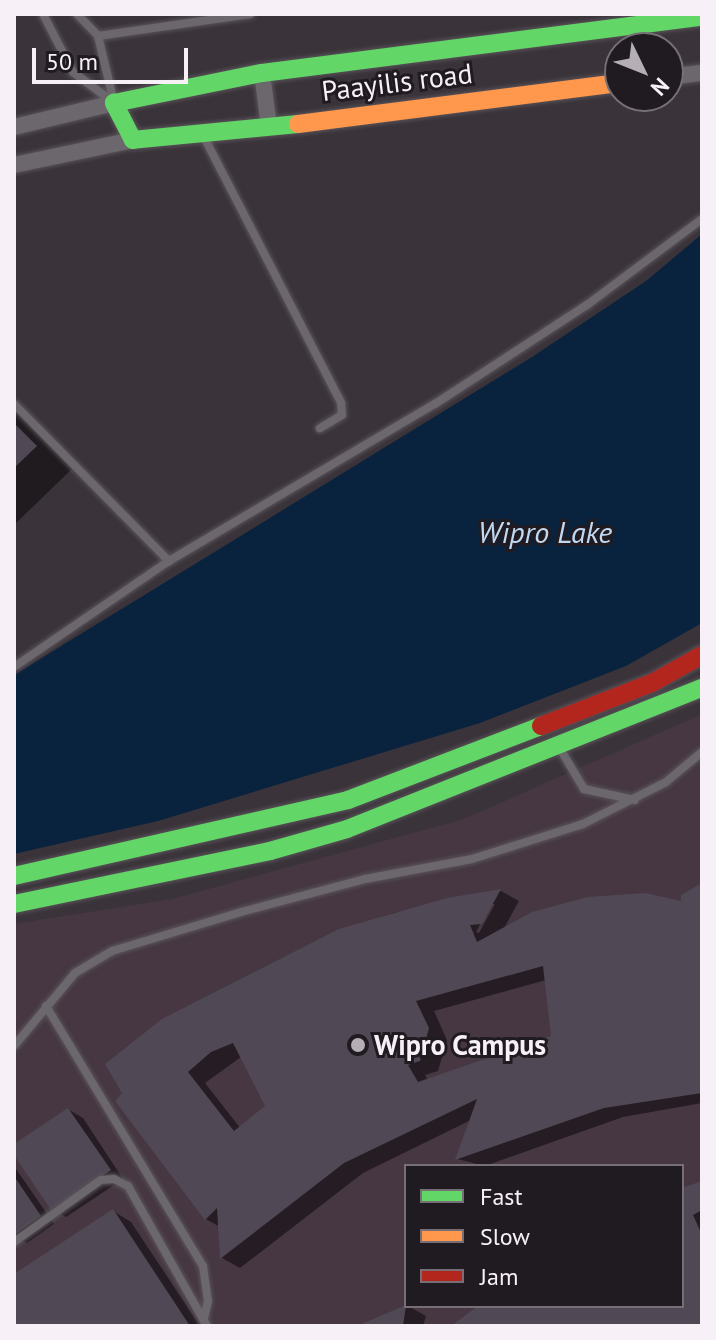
<!DOCTYPE html>
<style>
body{margin:0}
#map{position:relative;width:716px;height:1340px;overflow:hidden;background:#3a343a;font-family:"PT Sans",sans-serif}
div>[style]{position:absolute}
.commercial>*{inset:0;background:#463742}
.water>*{inset:0;background:#09233e}
.shadow>*{inset:0;background:#0007}
.building>*{inset:0;background:#504955}
.roads{filter:drop-shadow(0 0 2px #595359) drop-shadow(0 0 2px #595359)}
.lane>*{height:8px;margin:-4px;padding:0 4px;transform-origin:4px;border-radius:4px;background:#6b676c}
.street>*{height:16px;margin:-8px;padding:0 8px;transform-origin:8px;border-radius:8px;background:#6b676c}
.fast>*{height:18px;margin:-9px;padding:0 9px;transform-origin:9px;border-radius:9px;background:#63d668}
.slow>*{height:18px;margin:-9px;padding:0 9px;transform-origin:9px;border-radius:9px;background:#ff974d}
.jam>*{height:18px;margin:-9px;padding:0 9px;transform-origin:9px;border-radius:9px;background:#b3261e}
.dots>*{width:22px;height:22px;translate:-50% -50%;box-sizing:border-box;border:4px solid #201b20;border-radius:50%}
span{translate:-50% -50%;white-space:nowrap;text-align:center;line-height:1.15;-webkit-text-stroke:6px #201b20;paint-order:stroke}
.street-label{font-size:28px;color:#f7f0f7}
.poi-label{font-size:28px;color:#f7f0f7;font-weight:700}
.left{translate:0 -50%;text-align:left}
.water-label{font-size:30px;color:#c1d8f3;font-style:italic}
.frame{position:absolute;inset:0;border:16px solid #f7f0f7;pointer-events:none}
.legend{position:absolute;left:404px;top:1164px;width:280px;height:144px;box-sizing:border-box;background:#201b20;border:2px solid #767076;margin:0;padding:10px 14px;list-style:none;font-size:24px;color:#f7f0f7}
.legend li{display:flex;align-items:center;gap:16px;height:40px}
.legend b{width:40px;border:2px solid #767076}
.north{position:absolute;left:604px;top:32px;width:80px;height:80px;box-sizing:border-box;background:#201b20;border:2px solid #767076;border-radius:50%;rotate:133deg;font-size:22px;font-weight:700;line-height:32px;text-align:center;color:#f7f0f7}
.north::after{content:'';display:block;margin:auto;width:28px;height:36px;background:#b5aeb5;clip-path:polygon(50% 0,100% 100%,50% 72%,0 100%)}
.scale{position:absolute;left:32px;top:48px;width:156px;height:36px;box-sizing:border-box;border:4px solid #f7f0f7;border-top:0;padding-left:10px;font-size:24px;line-height:28px;white-space:nowrap;color:#f7f0f7;-webkit-text-stroke:6px #201b20;paint-order:stroke}
</style>
<div id="map">
<div class="commercial">
<i style="clip-path:polygon(evenodd,702px 714px,702px 1326px,14px 1326px,14px 924px,172px 899px,464px 819px,702px 714px,406px 1166px,682px 1166px,682px 1306px,406px 1306px,406px 1166px)"></i>
</div>
<div class="water">
<i style="clip-path:polygon(702px 234px,702px 623px,626px 666px,480px 723px,158px 821px,14px 854px,14px 675px,532px 357px,646px 281px)"></i>
</div>
<div class="shadow">
<i style="clip-path:polygon(14px 408px,73px 468px,14px 525px)"></i>
<i style="clip-path:polygon(evenodd,702px 885px,702px 1103px,623px 1117px,485px 1166px,457px 1159px,471px 1120px,363px 1173px,240px 1268px,222px 1258px,220px 1227px,206px 1219px,163px 1021px,340px 931px,394px 913px,501px 891px,519px 901px,503px 930px,683px 904px,702px 885px,491px 904px,495px 904px,479px 933px,476px 932px,491px 904px,702px 885px,546px 980px,554px 1037px,428px 1080px,425px 1075px,438px 1071px,447px 1040px,434px 1011px,546px 980px,702px 885px,241px 1057px,268px 1107px,241px 1129px,205px 1083px,241px 1057px)"></i>
<i style="clip-path:polygon(69px 1110px,83px 1118px,123px 1179px,66px 1217px,52px 1209px,14px 1147px)"></i>
<i style="clip-path:polygon(14px 1166px,54px 1224px,27px 1243px,14px 1236px)"></i>
<i style="clip-path:polygon(702px 1183px,702px 1326px,455px 1326px,481px 1306px,682px 1306px,682px 1190px)"></i>
<i style="clip-path:polygon(113px 1211px,131px 1222px,200px 1326px,14px 1326px,14px 1276px)"></i>
<i style="clip-path:polygon(408px 1306px,426px 1316px,423px 1326px,367px 1326px)"></i>
</div>
<div class="building">
<i style="clip-path:polygon(14px 423px,37px 446px,14px 468px)"></i>
<i style="clip-path:polygon(evenodd,702px 883px,702px 1093px,604px 1108px,455px 1160px,477px 1099px,344px 1163px,220px 1259px,217px 1208px,205px 1220px,115px 1101px,122px 1093px,105px 1064px,162px 1019px,339px 929px,447px 898px,501px 889px,482px 924px,470px 925px,477px 942px,532px 912px,588px 897px,645px 893px,681px 901px,681px 895px,702px 883px,543px 966px,551px 1036px,418px 1082px,408px 1065px,420px 1061px,429px 1028px,416px 1001px,543px 966px,702px 883px,233px 1043px,265px 1106px,234px 1131px,188px 1072px,211px 1052px,233px 1043px)"></i>
<i style="clip-path:polygon(68px 1108px,111px 1170px,51px 1210px,14px 1155px,14px 1144px)"></i>
<i style="clip-path:polygon(14px 1176px,41px 1216px,14px 1235px)"></i>
<i style="clip-path:polygon(702px 1181px,702px 1210px,693px 1215px,702px 1235px,702px 1326px,451px 1326px,478px 1306px,682px 1306px,682px 1188px)"></i>
<i style="clip-path:polygon(113px 1209px,190px 1326px,14px 1326px,14px 1274px)"></i>
<i style="clip-path:polygon(406px 1305px,403px 1326px,357px 1326px)"></i>
</div>
<div class="roads">
<div class="lane">
<i style="left:43px;top:14px;width:65px;rotate:62.7deg"></i>
<i style="left:73px;top:72px;width:50px;rotate:36.9deg"></i>
<i style="left:77px;top:14px;width:30px;rotate:46deg"></i>
<i style="left:98px;top:36px;width:154px;rotate:-8.2deg"></i>
<i style="left:98px;top:36px;width:68px;rotate:76.4deg"></i>
<i style="left:206px;top:141px;width:295px;rotate:62.7deg"></i>
<i style="left:341px;top:403px;width:12px;rotate:85deg"></i>
<i style="left:342px;top:415px;width:26px;rotate:149deg"></i>
<i style="left:14px;top:404px;width:221px;rotate:45.4deg"></i>
<i style="left:14px;top:667px;width:188px;rotate:-34.4deg"></i>
<i style="left:169px;top:561px;width:309px;rotate:-30.6deg"></i>
<i style="left:435px;top:404px;width:181px;rotate:-33.1deg"></i>
<i style="left:587px;top:305px;width:144px;rotate:-36.8deg"></i>
<i style="left:559px;top:747px;width:49px;rotate:59.2deg"></i>
<i style="left:584px;top:789px;width:52px;rotate:12.2deg"></i>
<i style="left:46px;top:1006px;width:304px;rotate:58.9deg"></i>
<i style="left:203px;top:1266px;width:35px;rotate:82deg"></i>
<i style="left:208px;top:1301px;width:18px;rotate:103deg"></i>
<i style="left:14px;top:1046px;width:95px;rotate:-50.1deg"></i>
<i style="left:75px;top:973px;width:43px;rotate:-30.7deg"></i>
<i style="left:112px;top:951px;width:135px;rotate:-16.8deg"></i>
<i style="left:241px;top:912px;width:128px;rotate:-14.9deg"></i>
<i style="left:365px;top:879px;width:109px;rotate:-10.6deg"></i>
<i style="left:472px;top:859px;width:116px;rotate:-17.5deg"></i>
<i style="left:583px;top:824px;width:93px;rotate:-26.8deg"></i>
<i style="left:666px;top:782px;width:47px;rotate:-39.8deg"></i>
<i style="left:14px;top:1242px;width:107px;rotate:-35.5deg"></i>
<i style="left:101px;top:1180px;width:13px;rotate:-4deg"></i>
<i style="left:114px;top:1179px;width:16px;rotate:27deg"></i>
<i style="left:128px;top:1186px;width:161px;rotate:60.6deg"></i>
</div>
<div class="street">
<i style="left:262px;top:73px;width:53px;rotate:82.5deg"></i>
<i style="left:668px;top:77px;width:34px;rotate:-7deg"></i>
<i style="left:14px;top:127px;width:103px;rotate:-13.5deg"></i>
<i style="left:14px;top:165px;width:122px;rotate:-11.9deg"></i>
</div>
<div class="fast">
<i style="left:298px;top:124px;width:166px;rotate:174.5deg"></i>
<i style="left:133px;top:140px;width:42px;rotate:-117.2deg"></i>
<i style="left:114px;top:103px;width:151px;rotate:-11.5deg"></i>
<i style="left:262px;top:73px;width:444px;rotate:-7.3deg"></i>
<i style="left:14px;top:876px;width:343px;rotate:-12.8deg"></i>
<i style="left:348px;top:800px;width:207px;rotate:-21deg"></i>
<i style="left:14px;top:904px;width:261px;rotate:-11.7deg"></i>
<i style="left:270px;top:851px;width:80px;rotate:-15.9deg"></i>
<i style="left:347px;top:829px;width:382px;rotate:-21.7deg"></i>
</div>
<div class="slow">
<i style="left:298px;top:124px;width:325px;rotate:-7.3deg"></i>
</div>
<div class="jam">
<i style="left:541px;top:726px;width:119px;rotate:-21.2deg"></i>
<i style="left:652px;top:683px;width:57px;rotate:-29.2deg"></i>
</div>
</div>
<div class="dots">
<i style="left:358px;top:1045px;background:#b5aeb5"></i>
</div>
<div class="street-label">
<span style="left:397px;top:82px;rotate:-7deg">Paayilis road</span>
</div>
<div class="poi-label">
<span class="left" style="left:374px;top:1045px">Wipro Campus</span>
</div>
<div class="water-label">
<span style="left:545px;top:532px">Wipro Lake</span>
</div>
<div class="frame"></div>
<ul class="legend">
<li><b style="height:10px;background:#63d668"></b>Fast</li>
<li><b style="height:10px;background:#ff974d"></b>Slow</li>
<li><b style="height:10px;background:#b3261e"></b>Jam</li>
</ul>
<div class="north">N</div>
<div class="scale">50 m</div>
</div>
